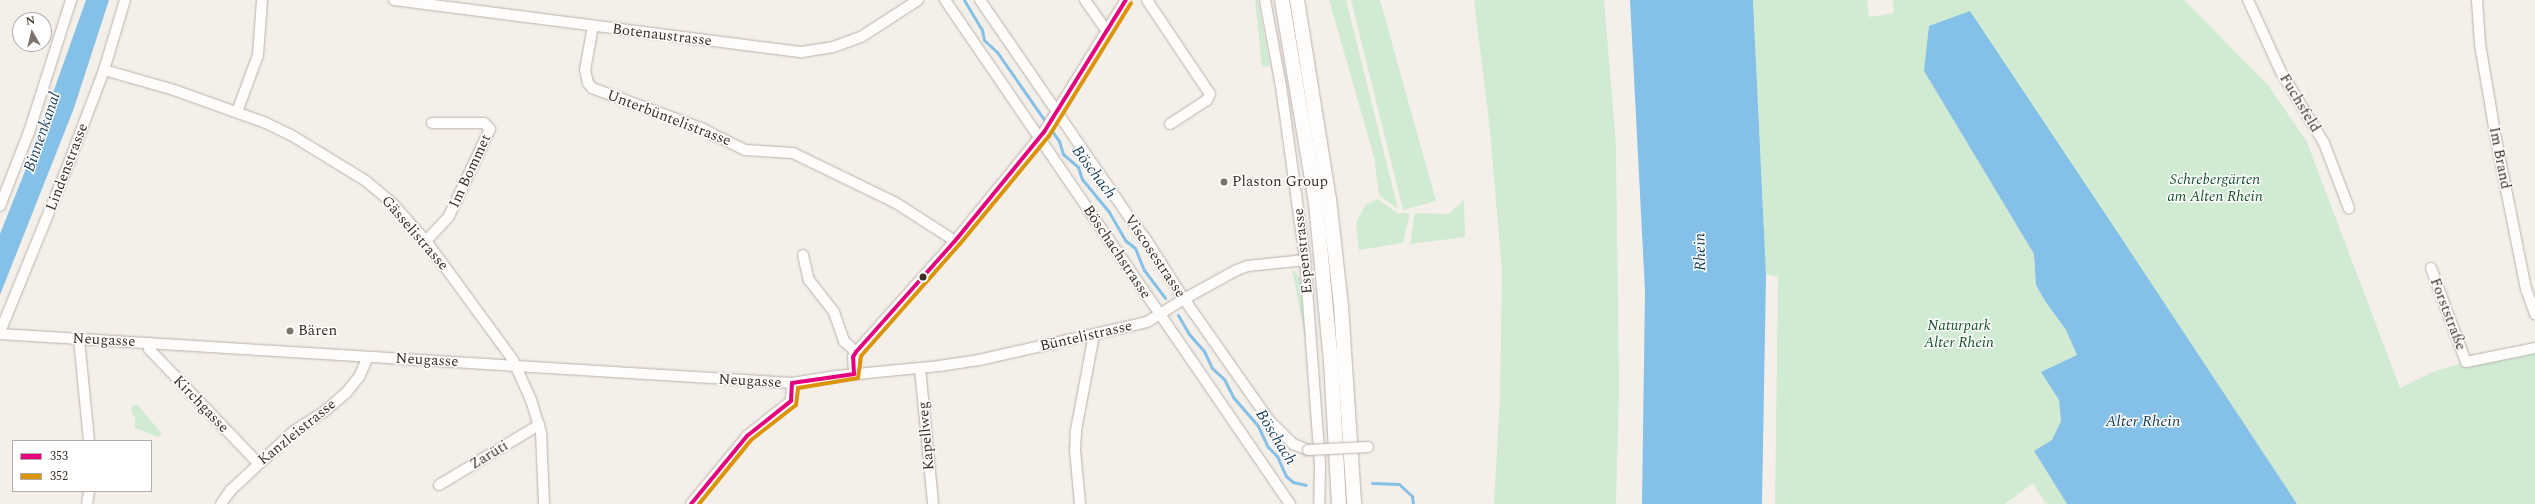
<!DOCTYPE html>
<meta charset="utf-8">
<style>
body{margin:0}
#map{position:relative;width:2535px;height:504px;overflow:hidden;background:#f5efea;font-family:Spectral,serif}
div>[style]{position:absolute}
.green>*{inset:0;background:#d0ebd2}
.water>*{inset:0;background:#84c0e7}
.stream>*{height:3px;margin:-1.5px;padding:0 1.5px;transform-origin:1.5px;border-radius:1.5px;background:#84c0e7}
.roads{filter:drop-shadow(0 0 1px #b9b1ab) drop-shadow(0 0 1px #b9b1ab)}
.minor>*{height:10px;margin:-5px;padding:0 5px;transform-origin:5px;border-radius:5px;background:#fefdfc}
.highway>*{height:14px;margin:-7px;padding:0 7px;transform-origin:7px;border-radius:7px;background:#fefdfc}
.bridges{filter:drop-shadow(0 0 1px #b9b1ab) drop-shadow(0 0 1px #b9b1ab)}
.minor-bridge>*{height:10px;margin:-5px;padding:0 5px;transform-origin:5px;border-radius:5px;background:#fefdfc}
.bus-1>*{height:4px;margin:-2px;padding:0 2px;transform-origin:2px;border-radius:2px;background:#e5007d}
.bus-2>*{height:4px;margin:-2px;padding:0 2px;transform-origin:2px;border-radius:2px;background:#db9406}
.dots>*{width:11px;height:11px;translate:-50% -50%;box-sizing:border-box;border:2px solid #fff;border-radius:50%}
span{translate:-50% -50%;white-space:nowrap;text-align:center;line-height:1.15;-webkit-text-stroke:3px #fff;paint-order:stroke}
.street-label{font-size:15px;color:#3b3026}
.park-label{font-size:15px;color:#16532c;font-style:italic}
.poi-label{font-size:15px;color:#3b3026}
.left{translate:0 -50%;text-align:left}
.water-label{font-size:16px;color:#173d55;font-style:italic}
.legend{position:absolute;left:12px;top:440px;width:140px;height:52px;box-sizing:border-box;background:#fff;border:1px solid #b1aca8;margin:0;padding:5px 7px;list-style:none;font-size:12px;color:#3b3026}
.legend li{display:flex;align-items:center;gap:8px;height:20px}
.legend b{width:20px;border:1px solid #b1aca8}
.north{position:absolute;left:12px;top:12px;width:40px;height:40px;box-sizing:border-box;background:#fff;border:1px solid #b1aca8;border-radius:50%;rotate:352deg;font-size:11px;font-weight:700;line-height:16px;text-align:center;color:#3b3026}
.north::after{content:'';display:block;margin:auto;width:14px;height:18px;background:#7c736b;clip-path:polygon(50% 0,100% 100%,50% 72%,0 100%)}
</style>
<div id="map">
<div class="green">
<i style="clip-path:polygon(1255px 0,1258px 0,1270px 66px,1262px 67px)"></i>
<i style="clip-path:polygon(1329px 0,1346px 0,1398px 209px,1379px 195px,1374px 157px)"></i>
<i style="clip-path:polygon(1351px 0,1380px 0,1436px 201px,1403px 210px)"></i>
<i style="clip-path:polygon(1474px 0,1604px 0,1616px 145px,1619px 388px,1616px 504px,1494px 504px,1500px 395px,1502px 270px,1489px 121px)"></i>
<i style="clip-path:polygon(1753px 0,1867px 0,1869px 17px,1894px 13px,1893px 0,2184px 0,2268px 85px,2307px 142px,2400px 388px,2435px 371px,2466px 362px,2535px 350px,2535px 504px,2297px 504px,1970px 11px,1924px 71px,2034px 254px,2036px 285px,2045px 301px,2066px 330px,2077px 355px,2041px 372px,2059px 400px,2061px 421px,2052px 440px,2034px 451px,2067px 504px,2046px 504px,2033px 483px,2005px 504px,1775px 504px,1778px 277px,1766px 274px)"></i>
<i style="clip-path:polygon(1378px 199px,1397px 213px,1410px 213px,1403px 243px,1359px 250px,1356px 223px,1365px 205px)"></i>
<i style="clip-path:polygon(1464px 200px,1465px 237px,1410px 244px,1415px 213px,1448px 214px)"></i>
<i style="clip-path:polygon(1292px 269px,1300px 278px,1306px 343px)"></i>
<i style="clip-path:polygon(133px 405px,138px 405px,162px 434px,158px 437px,135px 428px,135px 418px,131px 410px)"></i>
</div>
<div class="water">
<i style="clip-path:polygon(86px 0,109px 0,74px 108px,0 295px,0 234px,27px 166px)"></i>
<i style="clip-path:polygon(1630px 0,1753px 0,1766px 274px,1762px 504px,1642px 504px,1645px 291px)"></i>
<i style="clip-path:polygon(1970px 11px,2120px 236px,2297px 504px,2067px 504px,2034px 451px,2052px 440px,2061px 421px,2059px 400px,2041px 372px,2077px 355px,2066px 330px,2045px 301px,2036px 285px,2034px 254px,1924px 71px,1929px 26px)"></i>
</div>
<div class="stream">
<i style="left:964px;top:0;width:35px;rotate:59deg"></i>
<i style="left:982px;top:30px;width:10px;rotate:79deg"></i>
<i style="left:984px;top:40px;width:18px;rotate:43deg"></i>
<i style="left:997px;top:52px;width:108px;rotate:55.1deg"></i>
<i style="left:1059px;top:141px;width:14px;rotate:73deg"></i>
<i style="left:1063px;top:154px;width:20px;rotate:41deg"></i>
<i style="left:1078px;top:167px;width:13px;rotate:72deg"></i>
<i style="left:1082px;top:179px;width:43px;rotate:50.7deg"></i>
<i style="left:1109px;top:212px;width:34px;rotate:60deg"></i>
<i style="left:1126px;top:241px;width:11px;rotate:38deg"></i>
<i style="left:1135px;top:248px;width:24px;rotate:68deg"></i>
<i style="left:1144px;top:270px;width:35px;rotate:53deg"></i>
<i style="left:1178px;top:315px;width:22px;rotate:60deg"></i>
<i style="left:1189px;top:334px;width:23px;rotate:49deg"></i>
<i style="left:1204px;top:351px;width:19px;rotate:65deg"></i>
<i style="left:1212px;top:368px;width:16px;rotate:43deg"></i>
<i style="left:1224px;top:379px;width:20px;rotate:63deg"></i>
<i style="left:1233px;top:397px;width:38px;rotate:49deg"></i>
<i style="left:1258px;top:426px;width:23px;rotate:65deg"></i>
<i style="left:1268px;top:447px;width:13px;rotate:45deg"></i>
<i style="left:1277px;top:456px;width:22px;rotate:66deg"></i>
<i style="left:1286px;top:476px;width:9px;rotate:41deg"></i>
<i style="left:1293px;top:482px;width:13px;rotate:13deg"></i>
<i style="left:1372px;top:483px;width:27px;rotate:2deg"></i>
<i style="left:1399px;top:484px;width:18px;rotate:43deg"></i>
<i style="left:1412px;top:496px;width:8px;rotate:83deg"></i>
</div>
<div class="roads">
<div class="minor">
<i style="left:394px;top:0;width:411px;rotate:7.3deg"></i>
<i style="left:802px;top:52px;width:31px;rotate:-9deg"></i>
<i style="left:833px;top:47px;width:30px;rotate:-20deg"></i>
<i style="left:861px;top:37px;width:68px;rotate:-33deg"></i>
<i style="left:945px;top:0;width:611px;rotate:55.61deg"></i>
<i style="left:980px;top:0;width:263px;rotate:55.5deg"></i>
<i style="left:1129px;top:217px;width:26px;rotate:53deg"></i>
<i style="left:1145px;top:238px;width:72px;rotate:57.4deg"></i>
<i style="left:1184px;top:299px;width:148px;rotate:54.9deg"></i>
<i style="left:1269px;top:420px;width:34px;rotate:45deg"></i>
<i style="left:1293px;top:444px;width:16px;rotate:22deg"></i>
<i style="left:1085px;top:0;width:39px;rotate:55deg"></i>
<i style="left:1147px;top:0;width:113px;rotate:56.2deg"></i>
<i style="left:1210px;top:94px;width:7px;rotate:117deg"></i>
<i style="left:1207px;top:100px;width:44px;rotate:147deg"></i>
<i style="left:1265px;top:0;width:87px;rotate:79.5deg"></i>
<i style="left:1281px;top:86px;width:176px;rotate:82.1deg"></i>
<i style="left:1305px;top:260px;width:206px;rotate:85.8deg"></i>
<i style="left:1320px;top:465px;width:39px;rotate:91deg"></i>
<i style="left:2248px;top:0;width:79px;rotate:65.4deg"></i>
<i style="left:2281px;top:72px;width:83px;rotate:58.8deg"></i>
<i style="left:2324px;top:143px;width:70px;rotate:69deg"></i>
<i style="left:2477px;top:0;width:44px;rotate:86.1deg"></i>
<i style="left:2480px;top:44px;width:101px;rotate:80.4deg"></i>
<i style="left:2497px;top:144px;width:148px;rotate:78.7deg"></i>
<i style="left:2526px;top:289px;width:27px;rotate:70deg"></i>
<i style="left:593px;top:26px;width:45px;rotate:100.3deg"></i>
<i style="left:585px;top:70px;width:13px;rotate:77deg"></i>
<i style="left:588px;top:83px;width:6px;rotate:51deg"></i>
<i style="left:592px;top:88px;width:116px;rotate:20.2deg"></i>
<i style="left:701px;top:128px;width:49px;rotate:26.6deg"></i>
<i style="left:745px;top:150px;width:48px;rotate:3.6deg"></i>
<i style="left:793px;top:153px;width:114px;rotate:25.9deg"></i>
<i style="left:896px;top:203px;width:70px;rotate:32.8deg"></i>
<i style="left:104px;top:70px;width:73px;rotate:15.9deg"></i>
<i style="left:174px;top:90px;width:98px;rotate:19.7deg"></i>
<i style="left:266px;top:123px;width:28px;rotate:26deg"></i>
<i style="left:291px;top:135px;width:88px;rotate:31.5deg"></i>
<i style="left:366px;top:181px;width:35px;rotate:40deg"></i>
<i style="left:393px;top:204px;width:50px;rotate:48.3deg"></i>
<i style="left:426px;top:241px;width:147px;rotate:53.8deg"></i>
<i style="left:513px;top:360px;width:44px;rotate:65.8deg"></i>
<i style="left:531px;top:400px;width:34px;rotate:73deg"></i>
<i style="left:541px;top:432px;width:72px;rotate:87.6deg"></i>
<i style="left:237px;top:112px;width:61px;rotate:-69.8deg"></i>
<i style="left:258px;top:55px;width:55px;rotate:-85.8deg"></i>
<i style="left:0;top:206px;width:79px;rotate:-68.6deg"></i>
<i style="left:29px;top:132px;width:139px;rotate:-72.3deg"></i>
<i style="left:426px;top:241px;width:34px;rotate:-47deg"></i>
<i style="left:449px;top:216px;width:96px;rotate:-64.8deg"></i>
<i style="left:490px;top:129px;width:8px;rotate:-135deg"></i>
<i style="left:484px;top:123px;width:52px;rotate:180deg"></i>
<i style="left:803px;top:255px;width:26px;rotate:77deg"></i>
<i style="left:809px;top:280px;width:41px;rotate:52deg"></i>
<i style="left:834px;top:312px;width:31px;rotate:71deg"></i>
<i style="left:844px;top:341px;width:16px;rotate:43deg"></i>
<i style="left:2431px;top:268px;width:100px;rotate:69.6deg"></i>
<i style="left:2466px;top:362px;width:70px;rotate:-11.5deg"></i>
<i style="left:0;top:332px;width:180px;rotate:-67.8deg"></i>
<i style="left:68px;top:165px;width:102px;rotate:-69.2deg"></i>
<i style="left:104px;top:70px;width:73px;rotate:-73.3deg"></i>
<i style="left:0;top:334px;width:794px;rotate:3.54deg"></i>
<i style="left:792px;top:383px;width:45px;rotate:-9deg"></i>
<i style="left:836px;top:376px;width:103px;rotate:-5.5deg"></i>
<i style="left:939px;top:366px;width:40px;rotate:-8.5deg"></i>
<i style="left:979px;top:360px;width:172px;rotate:-12.7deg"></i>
<i style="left:1147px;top:322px;width:44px;rotate:-31.9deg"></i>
<i style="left:1184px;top:299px;width:60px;rotate:-28.7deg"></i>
<i style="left:1237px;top:270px;width:12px;rotate:-20deg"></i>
<i style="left:1248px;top:266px;width:57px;rotate:-6deg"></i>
<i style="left:79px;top:339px;width:102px;rotate:84.4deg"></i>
<i style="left:150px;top:343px;width:6px;rotate:99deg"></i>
<i style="left:149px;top:349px;width:158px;rotate:46.3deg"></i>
<i style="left:920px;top:368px;width:137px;rotate:84.5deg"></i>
<i style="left:854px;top:374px;width:17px;rotate:-93deg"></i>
<i style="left:853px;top:357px;width:6px;rotate:-59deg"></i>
<i style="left:856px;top:352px;width:149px;rotate:-48.3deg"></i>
<i style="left:955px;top:241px;width:141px;rotate:-50.8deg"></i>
<i style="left:1044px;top:132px;width:155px;rotate:-58.2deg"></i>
<i style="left:439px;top:485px;width:117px;rotate:-31deg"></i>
<i style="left:87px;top:504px;width:13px;rotate:-81deg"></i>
<i style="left:221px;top:504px;width:16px;rotate:-55deg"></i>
<i style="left:230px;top:491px;width:88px;rotate:-43.2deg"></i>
<i style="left:294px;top:431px;width:37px;rotate:-33deg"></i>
<i style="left:325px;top:411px;width:28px;rotate:-41deg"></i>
<i style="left:346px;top:393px;width:21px;rotate:-51deg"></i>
<i style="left:359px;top:377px;width:22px;rotate:-66deg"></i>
<i style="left:691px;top:504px;width:88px;rotate:-50.5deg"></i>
<i style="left:747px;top:436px;width:56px;rotate:-38.5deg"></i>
<i style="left:791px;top:401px;width:18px;rotate:-87deg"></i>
<i style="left:1080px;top:504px;width:54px;rotate:-95.3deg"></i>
<i style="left:1075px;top:450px;width:20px;rotate:-87deg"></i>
<i style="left:1076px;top:430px;width:97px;rotate:-79.3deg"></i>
</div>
<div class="highway">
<i style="left:1282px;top:0;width:206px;rotate:80.5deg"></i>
<i style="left:1316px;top:203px;width:159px;rotate:84.6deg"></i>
<i style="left:1331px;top:361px;width:143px;rotate:86.8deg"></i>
<i style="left:1297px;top:0;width:202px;rotate:80.9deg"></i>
<i style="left:1329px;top:199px;width:108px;rotate:83.6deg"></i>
<i style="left:1341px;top:306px;width:198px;rotate:86.2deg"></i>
</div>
</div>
<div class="bridges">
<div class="minor-bridge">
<i style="left:1308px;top:450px;width:60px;rotate:-2.9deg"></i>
</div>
</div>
<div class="bus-1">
<i style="left:691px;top:504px;width:88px;rotate:-50.5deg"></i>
<i style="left:747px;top:436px;width:56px;rotate:-38.5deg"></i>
<i style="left:791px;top:401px;width:18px;rotate:-87deg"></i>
<i style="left:792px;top:383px;width:63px;rotate:-8.3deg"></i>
<i style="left:854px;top:374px;width:17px;rotate:-93deg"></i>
<i style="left:853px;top:357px;width:6px;rotate:-59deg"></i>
<i style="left:856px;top:352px;width:149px;rotate:-48.3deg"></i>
<i style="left:955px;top:241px;width:141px;rotate:-50.8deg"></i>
<i style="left:1044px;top:132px;width:155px;rotate:-58.2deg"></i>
</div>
<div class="bus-2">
<i style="left:699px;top:504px;width:82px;rotate:-50.9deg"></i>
<i style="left:751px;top:440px;width:57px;rotate:-37.9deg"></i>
<i style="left:796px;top:405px;width:17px;rotate:-83deg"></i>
<i style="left:798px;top:388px;width:61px;rotate:-9.5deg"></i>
<i style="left:858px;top:378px;width:22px;rotate:-82deg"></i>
<i style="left:861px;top:356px;width:148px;rotate:-48.6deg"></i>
<i style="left:959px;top:245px;width:141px;rotate:-50.5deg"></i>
<i style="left:1049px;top:136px;width:156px;rotate:-58.3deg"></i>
</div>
<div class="dots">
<i style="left:1224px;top:182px;background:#7c736b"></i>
<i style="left:923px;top:277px;background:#3b3026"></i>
<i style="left:290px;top:331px;background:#7c736b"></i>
</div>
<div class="street-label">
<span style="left:662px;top:35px;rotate:7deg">Botenaustrasse</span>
<span style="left:2300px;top:103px;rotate:59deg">Fuchsfeld</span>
<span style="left:669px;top:118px;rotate:21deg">Unterbüntelistrasse</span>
<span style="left:2500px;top:158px;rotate:79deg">Im Brand</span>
<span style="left:67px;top:167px;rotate:-69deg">Lindenstrasse</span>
<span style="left:470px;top:171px;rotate:-65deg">Im Bommet</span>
<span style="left:415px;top:233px;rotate:49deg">Gässelistrasse</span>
<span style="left:1303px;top:251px;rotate:-96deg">Espenstrasse</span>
<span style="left:1117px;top:252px;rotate:56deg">Böschachstrasse</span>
<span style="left:1155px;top:256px;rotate:56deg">Viscosestrasse</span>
<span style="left:2448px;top:314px;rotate:69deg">Forststraße</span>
<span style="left:1086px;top:336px;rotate:-13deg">Büntelistrasse</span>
<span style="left:104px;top:340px;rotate:3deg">Neugasse</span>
<span style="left:427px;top:360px;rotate:3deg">Neugasse</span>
<span style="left:750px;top:381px;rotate:3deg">Neugasse</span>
<span style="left:201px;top:404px;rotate:46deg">Kirchgasse</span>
<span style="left:297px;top:432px;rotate:-39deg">Kanzleistrasse</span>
<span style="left:926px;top:436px;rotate:-95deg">Kapellweg</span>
<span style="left:489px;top:455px;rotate:-31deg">Zarüti</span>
</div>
<div class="park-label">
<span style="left:2215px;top:188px">Schrebergärten<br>am Alten Rhein</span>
<span style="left:1959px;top:334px">Naturpark<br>Alter Rhein</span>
</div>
<div class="poi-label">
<span class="left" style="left:1232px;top:182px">Plaston Group</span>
<span class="left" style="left:298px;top:331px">Bären</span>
</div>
<div class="water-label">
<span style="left:42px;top:132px;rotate:-71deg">Binnenkanal</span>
<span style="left:1094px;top:172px;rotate:53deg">Böschach</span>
<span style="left:1700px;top:252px;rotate:-91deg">Rhein</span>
<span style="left:2143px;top:421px">Alter Rhein</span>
<span style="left:1276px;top:437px;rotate:58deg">Böschach</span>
</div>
<ul class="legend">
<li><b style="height:5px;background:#e5007d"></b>353</li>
<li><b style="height:5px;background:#db9406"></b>352</li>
</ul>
<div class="north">N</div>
</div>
